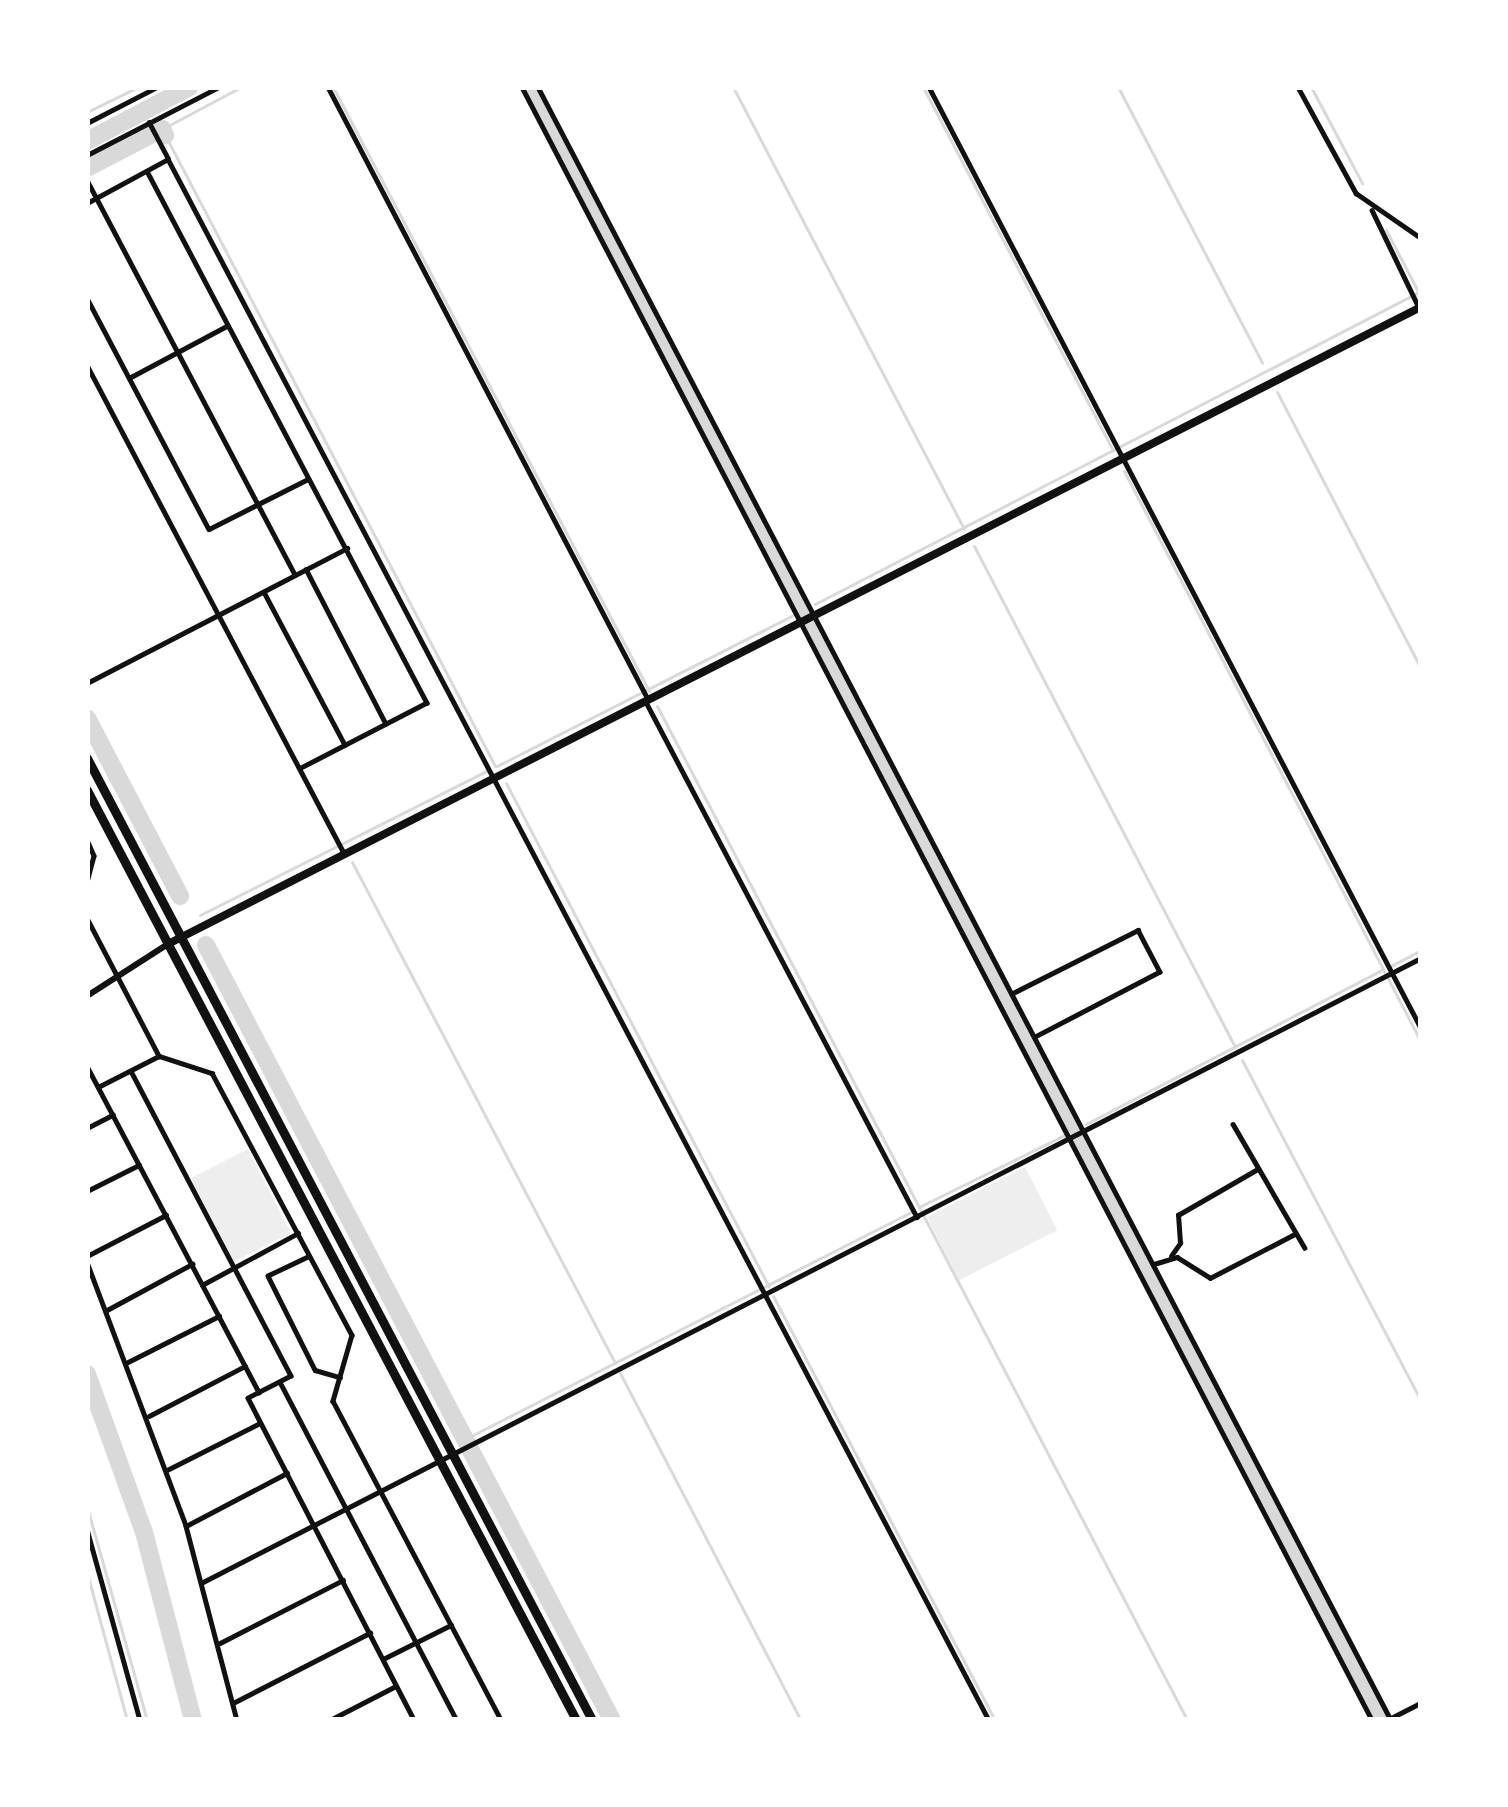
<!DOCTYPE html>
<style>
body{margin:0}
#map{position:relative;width:1508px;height:1807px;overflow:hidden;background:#fff;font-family:"IBM Plex Sans",sans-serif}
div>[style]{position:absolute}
.green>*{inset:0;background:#eee;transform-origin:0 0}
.stream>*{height:3px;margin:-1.5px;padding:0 1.5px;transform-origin:1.5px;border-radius:1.5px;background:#d9d9d9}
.river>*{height:18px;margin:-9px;padding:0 9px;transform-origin:9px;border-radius:9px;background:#d9d9d9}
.minor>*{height:4.5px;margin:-2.25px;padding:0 2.25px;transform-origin:2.25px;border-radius:2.25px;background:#111}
.tertiary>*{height:6px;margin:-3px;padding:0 3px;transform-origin:3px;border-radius:3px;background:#111}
.primary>*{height:8px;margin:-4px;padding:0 4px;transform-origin:4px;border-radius:4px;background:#111}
.trunk>*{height:9px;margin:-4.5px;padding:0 4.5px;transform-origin:4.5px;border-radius:4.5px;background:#111}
span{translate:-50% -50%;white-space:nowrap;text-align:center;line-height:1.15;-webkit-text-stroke:10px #fff;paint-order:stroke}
.frame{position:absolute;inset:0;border:90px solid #fff;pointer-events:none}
</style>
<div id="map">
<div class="green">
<i style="left:248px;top:1149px;width:94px;height:64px;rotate:63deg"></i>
<i style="left:1025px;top:1167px;width:71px;height:110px;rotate:63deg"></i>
</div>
<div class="stream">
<i style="left:333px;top:87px;width:682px;rotate:62.38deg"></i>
<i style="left:733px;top:87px;width:498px;rotate:62.4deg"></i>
<i style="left:923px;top:87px;width:410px;rotate:62.4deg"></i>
<i style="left:1118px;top:87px;width:311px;rotate:62.4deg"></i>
<i style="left:1311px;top:87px;width:109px;rotate:62deg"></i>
<i style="left:87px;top:112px;width:57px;rotate:-26.1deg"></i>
<i style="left:162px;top:129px;width:89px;rotate:-28deg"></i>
<i style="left:165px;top:135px;width:712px;rotate:62.39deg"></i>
<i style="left:1386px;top:230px;width:73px;rotate:62.4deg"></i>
<i style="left:1277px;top:392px;width:312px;rotate:62.5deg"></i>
<i style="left:1124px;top:471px;width:644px;rotate:62.52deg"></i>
<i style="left:974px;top:546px;width:563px;rotate:62.48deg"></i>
<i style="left:815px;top:604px;width:680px;rotate:-27.32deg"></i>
<i style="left:657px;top:706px;width:1144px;rotate:62.4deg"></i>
<i style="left:497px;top:766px;width:331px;rotate:-27deg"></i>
<i style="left:506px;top:783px;width:568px;rotate:62.44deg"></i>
<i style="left:352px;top:862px;width:566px;rotate:62.3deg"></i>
<i style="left:200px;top:915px;width:322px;rotate:-26.7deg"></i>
<i style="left:1391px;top:966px;width:34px;rotate:-28deg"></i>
<i style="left:1242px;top:1060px;width:385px;rotate:62.3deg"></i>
<i style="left:1086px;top:1124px;width:334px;rotate:-27.5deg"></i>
<i style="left:919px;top:1207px;width:178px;rotate:-26.3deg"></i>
<i style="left:773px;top:1296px;width:479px;rotate:62.4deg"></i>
<i style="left:620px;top:1373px;width:391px;rotate:62.5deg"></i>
<i style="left:465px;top:1439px;width:500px;rotate:-26.97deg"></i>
<i style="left:87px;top:1507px;width:221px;rotate:74.3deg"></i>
<i style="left:87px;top:1573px;width:152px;rotate:74.8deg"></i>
</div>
<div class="river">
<i style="left:529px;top:87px;width:1843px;rotate:62.39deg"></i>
<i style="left:87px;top:141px;width:116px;rotate:-27.7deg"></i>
<i style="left:87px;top:168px;width:85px;rotate:-27.5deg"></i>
<i style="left:162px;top:129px;width:7px;rotate:63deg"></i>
<i style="left:87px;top:718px;width:201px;rotate:62.4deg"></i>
<i style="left:206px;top:945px;width:875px;rotate:62.35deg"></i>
<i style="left:87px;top:1374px;width:168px;rotate:70.2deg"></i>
<i style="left:144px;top:1532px;width:194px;rotate:75.4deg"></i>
</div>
<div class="minor">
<i style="left:328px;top:87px;width:691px;rotate:62.4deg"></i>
<i style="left:522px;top:87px;width:1841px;rotate:62.5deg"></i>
<i style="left:538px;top:87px;width:1842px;rotate:62.42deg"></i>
<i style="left:929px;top:87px;width:1062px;rotate:62.4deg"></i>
<i style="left:1298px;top:87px;width:121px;rotate:61.3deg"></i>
<i style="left:1356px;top:193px;width:79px;rotate:34.7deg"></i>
<i style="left:87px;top:123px;width:79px;rotate:-27.2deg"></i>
<i style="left:87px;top:155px;width:148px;rotate:-27.3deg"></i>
<i style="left:168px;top:159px;width:1764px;rotate:62.26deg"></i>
<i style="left:147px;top:171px;width:601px;rotate:62.24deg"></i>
<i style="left:427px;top:703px;width:142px;rotate:152.7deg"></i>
<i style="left:87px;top:180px;width:446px;rotate:62.2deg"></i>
<i style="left:87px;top:203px;width:92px;rotate:-28.5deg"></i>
<i style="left:168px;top:159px;width:41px;rotate:-117.8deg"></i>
<i style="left:1372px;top:210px;width:113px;rotate:64.3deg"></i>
<i style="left:87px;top:298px;width:261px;rotate:62.2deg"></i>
<i style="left:209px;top:529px;width:111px;rotate:-26.8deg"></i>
<i style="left:87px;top:365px;width:552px;rotate:62.23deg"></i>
<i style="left:129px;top:378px;width:109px;rotate:-28deg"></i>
<i style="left:306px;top:569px;width:174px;rotate:62.7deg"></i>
<i style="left:264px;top:592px;width:173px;rotate:62.1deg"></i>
<i style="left:87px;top:683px;width:293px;rotate:-27.4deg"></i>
<i style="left:646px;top:702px;width:582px;rotate:62.25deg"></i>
<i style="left:87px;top:840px;width:17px;rotate:66deg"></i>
<i style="left:94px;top:856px;width:27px;rotate:105deg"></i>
<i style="left:87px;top:918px;width:156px;rotate:62.4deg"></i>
<i style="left:159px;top:1056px;width:56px;rotate:17.8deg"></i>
<i style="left:212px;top:1073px;width:297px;rotate:61.9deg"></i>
<i style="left:352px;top:1335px;width:69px;rotate:106.1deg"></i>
<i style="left:333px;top:1401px;width:361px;rotate:62.2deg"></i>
<i style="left:1013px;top:993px;width:140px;rotate:-26.7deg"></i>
<i style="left:1138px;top:930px;width:47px;rotate:62.4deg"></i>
<i style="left:1160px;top:972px;width:141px;rotate:152.5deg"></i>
<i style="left:87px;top:1066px;width:369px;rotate:62.2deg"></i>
<i style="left:131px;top:1071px;width:344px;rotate:62.3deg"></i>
<i style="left:291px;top:1376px;width:48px;rotate:152.9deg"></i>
<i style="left:248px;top:1398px;width:362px;rotate:62.7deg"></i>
<i style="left:100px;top:1086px;width:66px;rotate:-27deg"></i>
<i style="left:1233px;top:1124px;width:143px;rotate:59.9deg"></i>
<i style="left:87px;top:1128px;width:29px;rotate:-27deg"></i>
<i style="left:87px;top:1191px;width:58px;rotate:-26.6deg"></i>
<i style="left:87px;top:1256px;width:89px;rotate:-27.4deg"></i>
<i style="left:1171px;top:1256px;width:16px;rotate:-55deg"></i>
<i style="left:1180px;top:1243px;width:28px;rotate:-94deg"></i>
<i style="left:1178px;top:1215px;width:90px;rotate:-30deg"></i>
<i style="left:308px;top:1257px;width:44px;rotate:154.6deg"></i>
<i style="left:268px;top:1276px;width:105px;rotate:63.4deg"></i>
<i style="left:315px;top:1370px;width:26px;rotate:16deg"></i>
<i style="left:87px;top:1262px;width:282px;rotate:69.4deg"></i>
<i style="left:186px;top:1526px;width:201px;rotate:75.3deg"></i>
<i style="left:1154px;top:1264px;width:24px;rotate:-17deg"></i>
<i style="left:1177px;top:1257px;width:39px;rotate:32deg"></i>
<i style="left:1210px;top:1278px;width:96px;rotate:-27.4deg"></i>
<i style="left:202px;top:1285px;width:109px;rotate:-28.4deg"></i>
<i style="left:107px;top:1310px;width:97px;rotate:-28.4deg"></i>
<i style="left:128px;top:1362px;width:102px;rotate:-26.8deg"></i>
<i style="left:280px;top:1382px;width:382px;rotate:62.4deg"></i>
<i style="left:149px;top:1416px;width:108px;rotate:-27.5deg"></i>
<i style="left:167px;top:1470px;width:102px;rotate:-26.8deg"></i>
<i style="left:186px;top:1526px;width:114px;rotate:-27.7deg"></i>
<i style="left:87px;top:1529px;width:198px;rotate:74.5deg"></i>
<i style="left:203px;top:1582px;width:1369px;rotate:-27.13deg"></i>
<i style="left:220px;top:1643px;width:138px;rotate:-27.1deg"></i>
<i style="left:383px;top:1659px;width:76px;rotate:-26.6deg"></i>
<i style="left:233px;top:1703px;width:154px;rotate:-27.1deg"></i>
<i style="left:330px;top:1720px;width:72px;rotate:-27.3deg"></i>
<i style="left:1387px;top:1720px;width:38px;rotate:-27deg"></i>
</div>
<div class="tertiary">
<i style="left:87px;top:996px;width:96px;rotate:-32.7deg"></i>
</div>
<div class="primary">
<i style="left:168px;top:944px;width:1406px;rotate:-26.95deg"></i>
</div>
<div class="trunk">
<i style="left:87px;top:758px;width:1086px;rotate:62.3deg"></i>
<i style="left:87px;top:790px;width:1051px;rotate:62.26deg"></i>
</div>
<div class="frame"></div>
</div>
